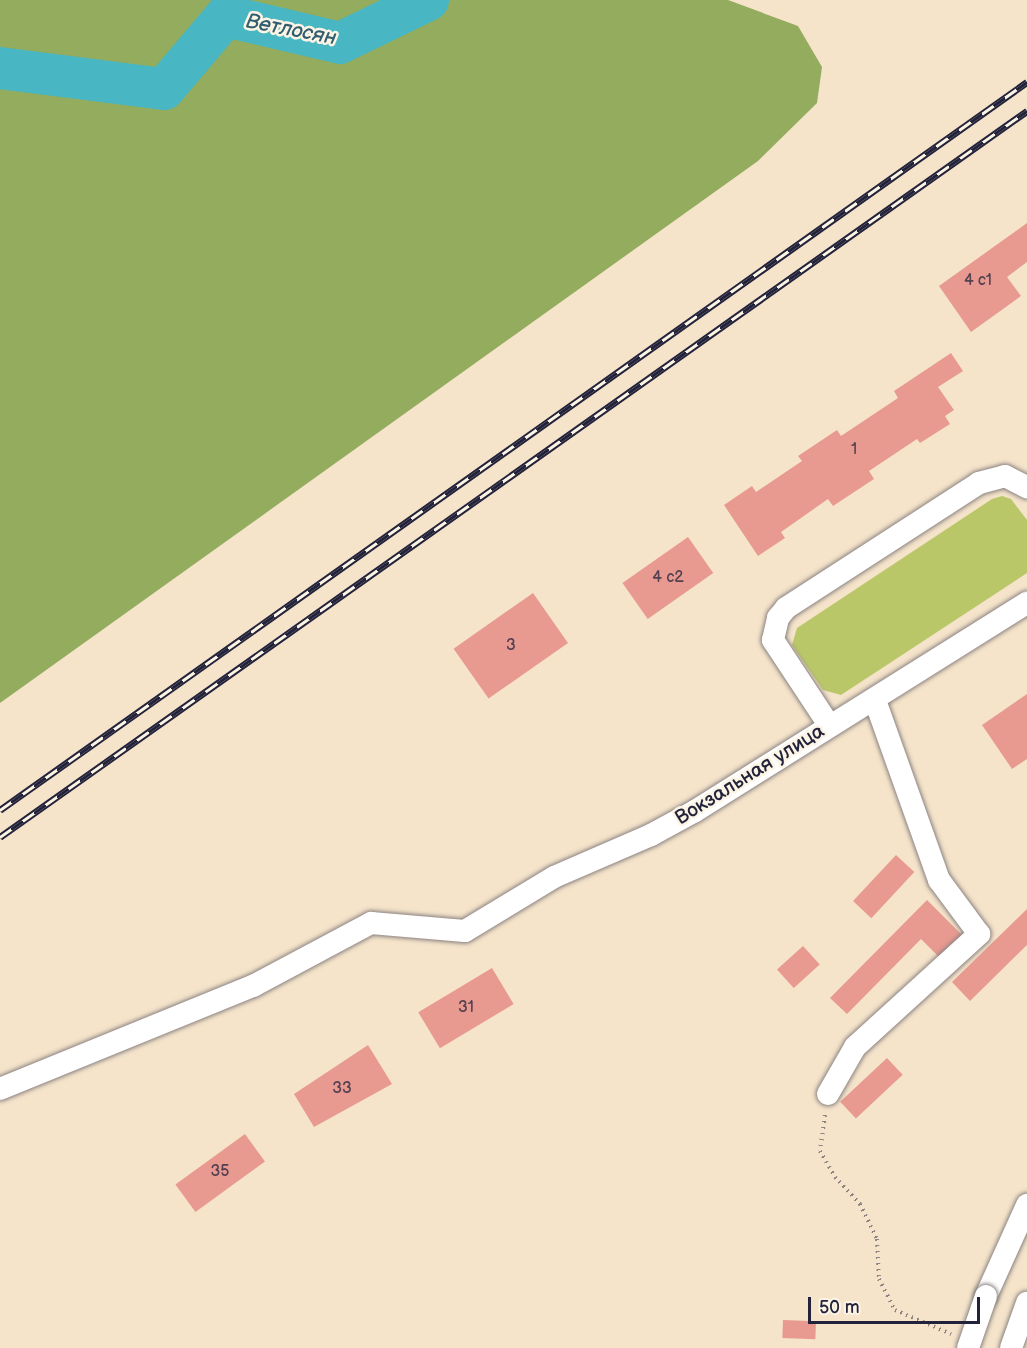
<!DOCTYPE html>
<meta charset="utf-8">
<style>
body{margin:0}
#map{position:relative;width:1027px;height:1348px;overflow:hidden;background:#f5e4ca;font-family:"Balsamiq Sans",sans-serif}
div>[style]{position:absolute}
.green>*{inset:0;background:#bac769}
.forest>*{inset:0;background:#93ac5d}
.river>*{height:42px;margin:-21px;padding:0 21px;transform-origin:21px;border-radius:21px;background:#48b6c3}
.building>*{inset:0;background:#e89a90;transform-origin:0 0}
.path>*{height:4px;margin-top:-2px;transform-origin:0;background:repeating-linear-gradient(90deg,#8c8382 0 1.5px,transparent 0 6px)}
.roads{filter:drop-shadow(0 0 2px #8c8382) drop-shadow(0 0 2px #8c8382)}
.minor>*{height:22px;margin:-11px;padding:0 11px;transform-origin:11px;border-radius:11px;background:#fff}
.rail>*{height:7px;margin-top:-3.5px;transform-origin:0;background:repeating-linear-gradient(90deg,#fcf5e5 0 14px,#22223b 0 28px);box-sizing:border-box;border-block:2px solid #22223b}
.bridges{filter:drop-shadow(0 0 2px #8c8382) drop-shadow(0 0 2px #8c8382)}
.minor-bridge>*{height:22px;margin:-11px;padding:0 11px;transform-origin:11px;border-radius:11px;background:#fff}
span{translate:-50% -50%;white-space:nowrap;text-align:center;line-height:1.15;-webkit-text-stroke:5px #fcf5e5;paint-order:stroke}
.number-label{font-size:16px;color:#544050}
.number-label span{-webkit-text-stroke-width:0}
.street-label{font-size:20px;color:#22223b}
.water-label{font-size:21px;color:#315d71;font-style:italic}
.scale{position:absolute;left:808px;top:1297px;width:172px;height:27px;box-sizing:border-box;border:3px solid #22223b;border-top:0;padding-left:8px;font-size:18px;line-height:21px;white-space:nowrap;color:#22223b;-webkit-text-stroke:4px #fcf5e5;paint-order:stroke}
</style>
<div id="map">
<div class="green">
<i style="clip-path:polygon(1002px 496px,1011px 499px,1027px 520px,1027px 573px,841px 695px,823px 690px,792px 645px,797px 628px,992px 499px)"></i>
</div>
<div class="forest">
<i style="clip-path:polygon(0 0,728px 0,798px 26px,822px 67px,817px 103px,758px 161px,0 703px)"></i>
</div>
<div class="river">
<i style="left:0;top:68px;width:165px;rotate:7.3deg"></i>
<i style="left:164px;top:89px;width:96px;rotate:-49.7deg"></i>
<i style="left:226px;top:16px;width:117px;rotate:13.3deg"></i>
<i style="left:340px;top:43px;width:98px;rotate:-26deg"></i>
</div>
<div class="building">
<i style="clip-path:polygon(1027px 223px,1027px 262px,1007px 277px,1021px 296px,971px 332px,939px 286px)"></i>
<i style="clip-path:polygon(951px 353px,963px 371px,938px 387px,954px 410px,945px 416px,950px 424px,920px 443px,917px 439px,869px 471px,874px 479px,833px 506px,828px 499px,781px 532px,785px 538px,758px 556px,724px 505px,752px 486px,756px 492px,802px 461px,798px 456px,837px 430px,841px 436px,898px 398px,894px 391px)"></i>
<i style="left:688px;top:537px;width:44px;height:80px;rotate:55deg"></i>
<i style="left:533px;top:593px;width:61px;height:97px;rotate:55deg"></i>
<i style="clip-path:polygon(1027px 694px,1027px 759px,1012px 769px,982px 725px)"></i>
<i style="left:896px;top:855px;width:25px;height:63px;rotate:43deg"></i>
<i style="clip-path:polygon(927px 900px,962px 935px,940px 958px,921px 939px,847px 1014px,830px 998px)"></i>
<i style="clip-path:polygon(1027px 909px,1027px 945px,970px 1001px,952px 982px)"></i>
<i style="left:803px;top:946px;width:25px;height:35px;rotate:48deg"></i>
<i style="left:492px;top:968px;width:42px;height:86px;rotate:59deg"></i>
<i style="clip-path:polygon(368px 1045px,392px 1084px,314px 1127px,294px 1094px)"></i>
<i style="left:887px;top:1058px;width:23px;height:64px;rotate:47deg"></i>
<i style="left:245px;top:1134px;width:34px;height:86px;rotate:54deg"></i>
<i style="left:783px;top:1320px;width:33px;height:18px;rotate:2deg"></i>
</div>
<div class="path">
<i style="left:825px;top:1115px;width:36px;rotate:98deg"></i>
<i style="left:820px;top:1151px;width:30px;rotate:60deg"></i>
<i style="left:835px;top:1177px;width:37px;rotate:47deg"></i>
<i style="left:860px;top:1204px;width:39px;rotate:64deg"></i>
<i style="left:877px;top:1239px;width:40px;rotate:87.1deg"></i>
<i style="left:879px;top:1279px;width:35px;rotate:63deg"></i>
<i style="left:895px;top:1310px;width:61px;rotate:23.2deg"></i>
</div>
<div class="roads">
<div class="minor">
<i style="left:829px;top:725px;width:102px;rotate:-123.4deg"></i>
<i style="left:773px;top:640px;width:23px;rotate:-77deg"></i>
<i style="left:778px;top:618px;width:13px;rotate:-51deg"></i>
<i style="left:786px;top:608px;width:230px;rotate:-32.9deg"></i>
<i style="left:979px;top:483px;width:27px;rotate:-15deg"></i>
<i style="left:1005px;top:476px;width:25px;rotate:27deg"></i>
<i style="left:0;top:1089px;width:273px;rotate:-22.2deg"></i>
<i style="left:253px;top:986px;width:134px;rotate:-28.1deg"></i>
<i style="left:371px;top:923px;width:94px;rotate:4.9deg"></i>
<i style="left:465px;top:931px;width:104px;rotate:-31.2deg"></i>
<i style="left:554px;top:877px;width:106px;rotate:-23.4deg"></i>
<i style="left:651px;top:835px;width:50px;rotate:-28.6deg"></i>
<i style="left:695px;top:811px;width:392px;rotate:-32.1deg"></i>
<i style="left:828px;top:1094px;width:54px;rotate:-60.1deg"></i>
<i style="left:855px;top:1047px;width:168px;rotate:-42.3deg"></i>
<i style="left:979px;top:934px;width:67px;rotate:-126.5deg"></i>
<i style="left:939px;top:880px;width:191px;rotate:-109.6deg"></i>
<i style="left:986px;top:1296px;width:100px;rotate:-65.7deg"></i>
<i style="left:1011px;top:1348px;width:48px;rotate:-70.4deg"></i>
</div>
</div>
<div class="rail">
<i style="left:0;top:810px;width:1259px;rotate:-35.33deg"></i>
<i style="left:0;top:837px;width:1258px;rotate:-35.26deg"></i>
</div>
<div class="bridges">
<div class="minor-bridge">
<i style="left:968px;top:1348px;width:55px;rotate:-70.9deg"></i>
</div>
</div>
<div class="number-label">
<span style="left:978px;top:281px">4 с1</span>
<span style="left:854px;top:450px">1</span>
<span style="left:668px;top:578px">4 с2</span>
<span style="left:511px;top:646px">3</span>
<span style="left:466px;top:1008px">31</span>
<span style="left:342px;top:1089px">33</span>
<span style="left:220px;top:1172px">35</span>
</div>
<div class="street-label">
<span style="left:750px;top:775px;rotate:-32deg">Вокзальная улица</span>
</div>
<div class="water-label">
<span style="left:291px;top:30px;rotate:11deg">Ветлосян</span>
</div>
<div class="scale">50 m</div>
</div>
